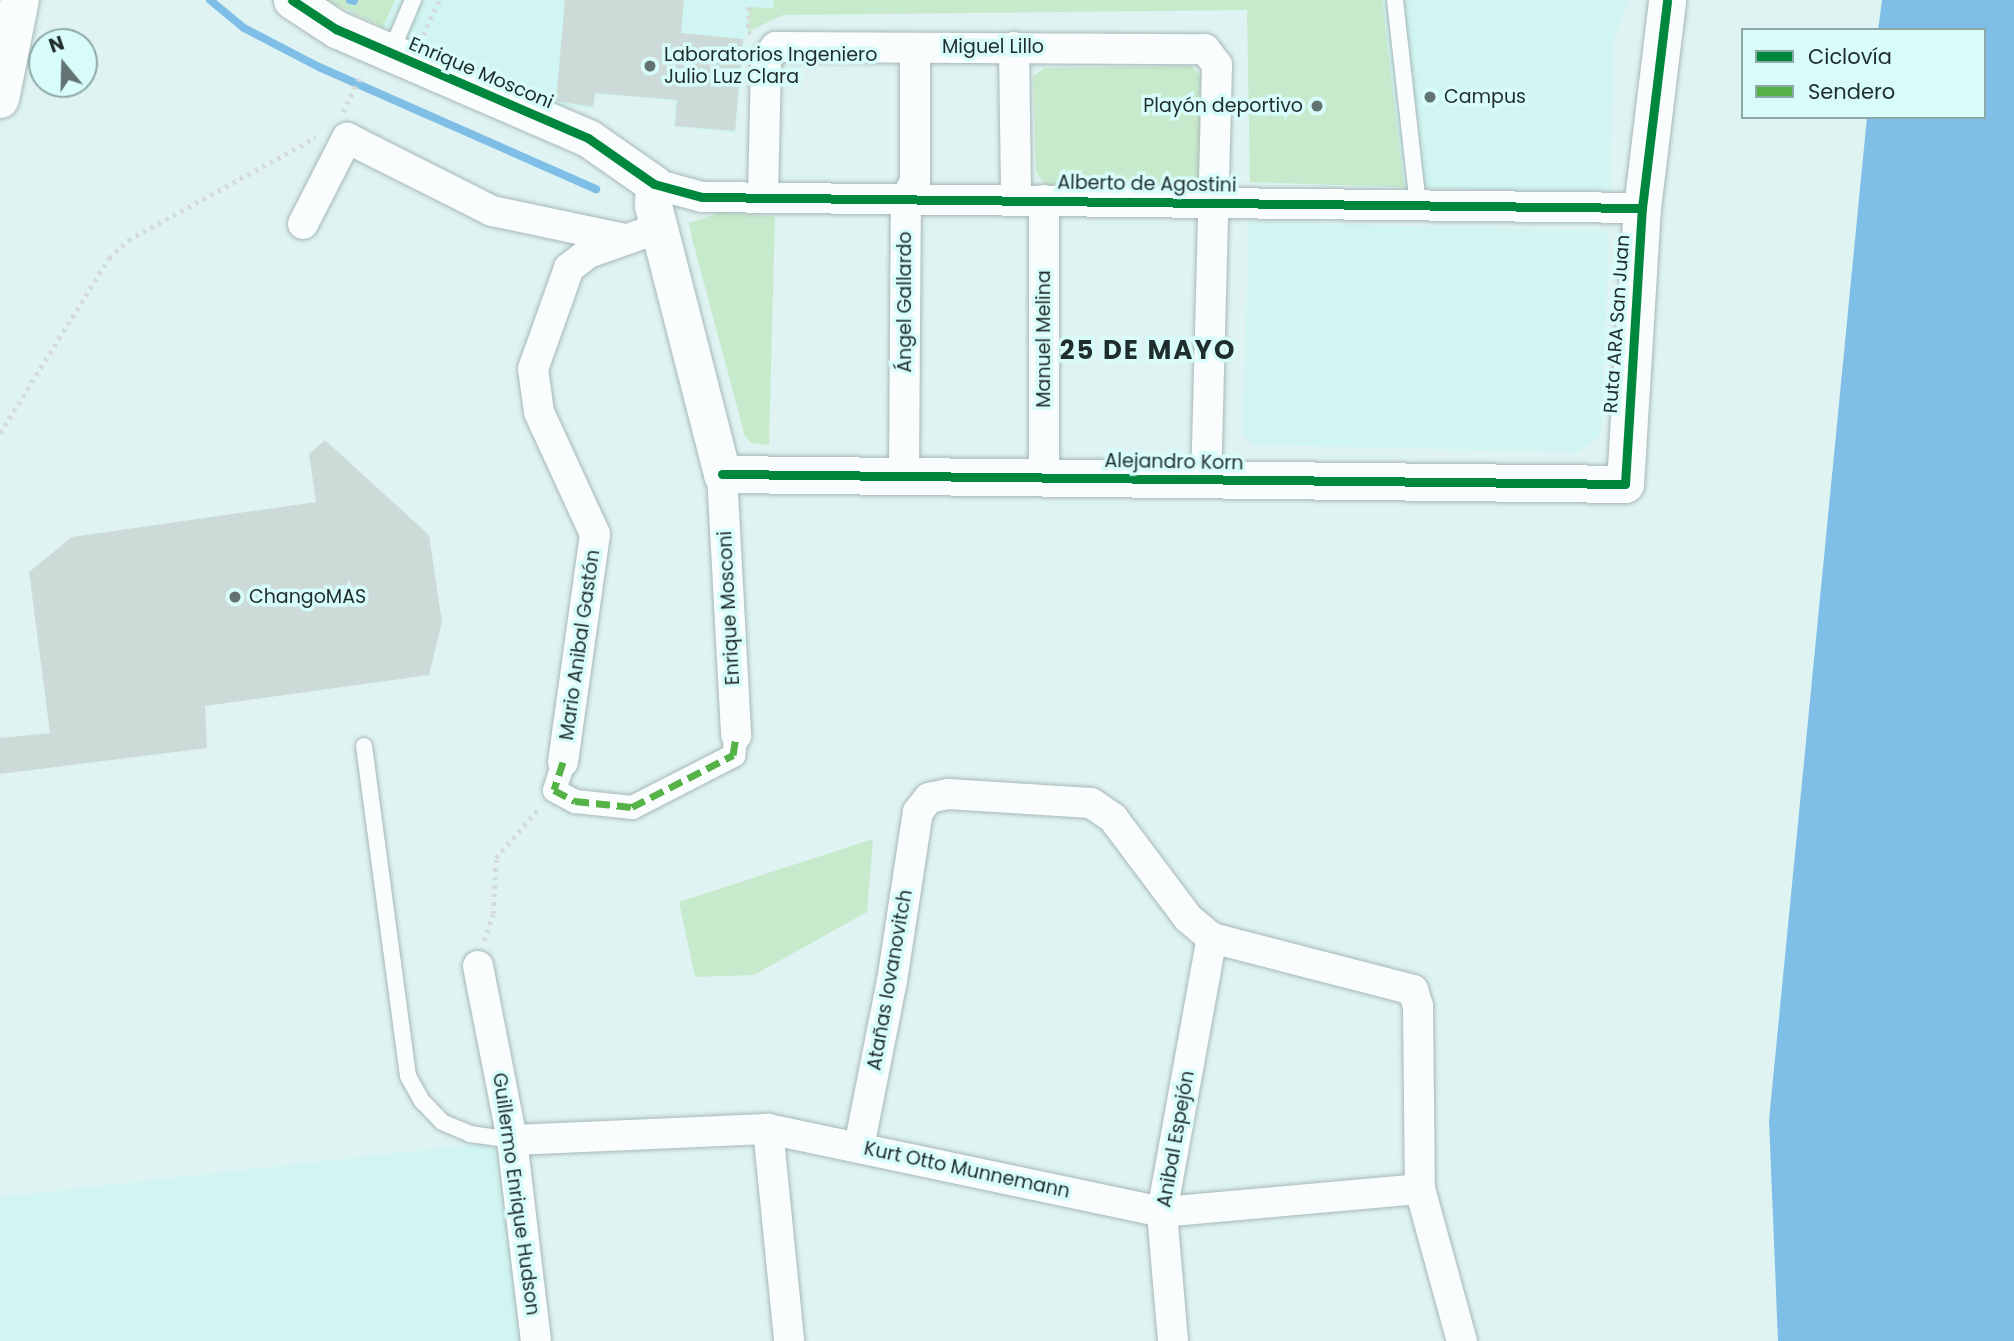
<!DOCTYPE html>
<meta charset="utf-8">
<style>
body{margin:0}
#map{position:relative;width:2014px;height:1341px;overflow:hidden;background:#dff4f2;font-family:Poppins,sans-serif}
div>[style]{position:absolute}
.built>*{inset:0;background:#d1f5f2}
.green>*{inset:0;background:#c8eacc}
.water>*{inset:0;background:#7fbee7}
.stream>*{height:8px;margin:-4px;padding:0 4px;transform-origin:4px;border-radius:4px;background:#7fbee7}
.building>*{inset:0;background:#ccdbd8}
.path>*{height:4.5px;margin-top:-2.25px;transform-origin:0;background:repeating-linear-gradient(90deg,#d5dada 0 3.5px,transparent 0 8.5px)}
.roads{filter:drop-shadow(0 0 2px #a7b8b6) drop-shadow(0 0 2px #a7b8b6)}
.service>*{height:16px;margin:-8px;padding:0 8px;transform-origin:8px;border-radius:8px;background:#fafdfd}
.pedestrian>*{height:23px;margin:-11.5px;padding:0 11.5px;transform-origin:11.5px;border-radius:11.5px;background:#fafdfd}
.minor>*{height:30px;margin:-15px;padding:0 15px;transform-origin:15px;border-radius:15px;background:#fafdfd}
.tertiary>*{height:37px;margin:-18.5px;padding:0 18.5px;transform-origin:18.5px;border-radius:18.5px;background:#fafdfd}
.trunk>*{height:38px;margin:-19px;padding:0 19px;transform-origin:19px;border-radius:19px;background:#fafdfd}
.quiet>*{height:7px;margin-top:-3.5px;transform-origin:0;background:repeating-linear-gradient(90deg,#55b246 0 14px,transparent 0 21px)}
.cycleway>*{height:9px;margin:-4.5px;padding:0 4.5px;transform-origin:4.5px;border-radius:4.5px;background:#00873e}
.dots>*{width:19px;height:19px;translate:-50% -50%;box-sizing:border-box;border:4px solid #d7fcf9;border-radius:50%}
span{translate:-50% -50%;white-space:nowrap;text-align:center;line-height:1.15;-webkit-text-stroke:7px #d7fcf9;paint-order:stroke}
.street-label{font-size:19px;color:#1f2d2d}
.poi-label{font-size:19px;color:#1f2d2d}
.left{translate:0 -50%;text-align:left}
.right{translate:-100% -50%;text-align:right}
.district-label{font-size:26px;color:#1f2d2d;font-weight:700;letter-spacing:2px}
.legend{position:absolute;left:1741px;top:28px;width:245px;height:91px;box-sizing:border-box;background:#d7fcf9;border:2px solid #8da9a7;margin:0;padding:9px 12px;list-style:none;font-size:21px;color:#1f2d2d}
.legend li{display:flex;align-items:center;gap:14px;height:35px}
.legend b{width:35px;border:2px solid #8da9a7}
.north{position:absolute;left:28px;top:28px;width:70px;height:70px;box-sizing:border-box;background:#d7fcf9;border:2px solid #8da9a7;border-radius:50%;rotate:341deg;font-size:19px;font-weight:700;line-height:28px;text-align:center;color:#1f2d2d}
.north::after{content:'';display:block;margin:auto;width:24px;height:32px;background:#627372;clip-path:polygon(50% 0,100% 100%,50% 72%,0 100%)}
</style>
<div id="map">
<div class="built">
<i style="clip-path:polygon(326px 0,1629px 0,1613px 40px,1610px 194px,1250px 182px,1247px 10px,783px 15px,745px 33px,736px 133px,673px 127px,675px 101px,596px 94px,594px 109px,556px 105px)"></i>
<i style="clip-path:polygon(1249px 222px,1609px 231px,1601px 435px,1578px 452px,1253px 445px,1243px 435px)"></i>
<i style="clip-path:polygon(512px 1140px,536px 1341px,0 1341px,0 1197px)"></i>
</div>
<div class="green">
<i style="clip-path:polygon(326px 0,395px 0,383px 27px)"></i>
<i style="clip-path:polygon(774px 0,1382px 0,1404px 187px,1250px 182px,1247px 10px,783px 15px,748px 32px,749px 7px,773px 8px)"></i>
<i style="clip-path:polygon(1191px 66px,1205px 81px,1203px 173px,1193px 185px,1046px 188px,1036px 171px,1033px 77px,1044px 68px)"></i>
<i style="clip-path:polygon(722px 212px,775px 217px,769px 445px,751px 443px,745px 436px,692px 239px,689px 223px)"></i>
<i style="clip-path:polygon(873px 839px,867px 912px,754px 975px,695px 977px,679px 902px)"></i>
</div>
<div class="water">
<i style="clip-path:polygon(1882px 0,2014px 0,2014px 1341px,1778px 1341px,1769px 1120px,1867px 117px,1984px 117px,1984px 30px,1878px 30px)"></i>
</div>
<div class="stream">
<i style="left:210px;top:0;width:44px;rotate:39.5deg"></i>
<i style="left:244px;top:28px;width:85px;rotate:27.5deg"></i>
<i style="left:319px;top:67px;width:303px;rotate:23.8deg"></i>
<i style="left:350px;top:0;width:4px;rotate:14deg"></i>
</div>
<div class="building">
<i style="clip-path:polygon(565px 0,684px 0,681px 33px,743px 39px,735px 131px,675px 126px,677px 100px,595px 93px,593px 107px,556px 101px)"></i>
<i style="clip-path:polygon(325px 440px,429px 535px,442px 622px,429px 675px,205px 706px,207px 748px,0 774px,0 738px,50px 733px,29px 572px,72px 537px,316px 502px,309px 454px)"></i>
</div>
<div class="path">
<i style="left:749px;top:7px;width:25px;rotate:92deg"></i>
<i style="left:748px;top:32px;width:5px;rotate:22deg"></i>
<i style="left:423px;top:35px;width:38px;rotate:-65deg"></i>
<i style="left:343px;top:112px;width:43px;rotate:-64deg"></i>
<i style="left:0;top:433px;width:206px;rotate:-58.1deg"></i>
<i style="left:109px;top:258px;width:26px;rotate:-43deg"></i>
<i style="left:128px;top:240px;width:214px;rotate:-28.7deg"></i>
<i style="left:484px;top:941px;width:28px;rotate:-72deg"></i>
<i style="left:493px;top:914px;width:56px;rotate:-86.9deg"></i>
<i style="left:496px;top:858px;width:67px;rotate:-49.2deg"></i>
</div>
<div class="roads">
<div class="service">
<i style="left:1395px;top:0;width:206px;rotate:83.6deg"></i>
<i style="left:390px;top:54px;width:59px;rotate:-66.9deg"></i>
<i style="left:364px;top:746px;width:333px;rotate:82.4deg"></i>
<i style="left:408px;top:1076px;width:29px;rotate:61deg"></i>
<i style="left:422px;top:1101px;width:29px;rotate:46deg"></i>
<i style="left:442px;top:1122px;width:30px;rotate:23deg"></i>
<i style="left:470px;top:1134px;width:42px;rotate:8.1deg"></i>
</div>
<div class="pedestrian">
<i style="left:563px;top:762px;width:29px;rotate:108deg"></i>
<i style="left:554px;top:790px;width:24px;rotate:28deg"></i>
<i style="left:575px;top:801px;width:57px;rotate:6deg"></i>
<i style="left:632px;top:807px;width:114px;rotate:-27.2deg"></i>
<i style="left:733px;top:755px;width:19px;rotate:-81deg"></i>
</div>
<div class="minor">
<i style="left:1014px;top:47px;width:151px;rotate:89.2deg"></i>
<i style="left:654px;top:184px;width:50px;rotate:15.2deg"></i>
<i style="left:702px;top:197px;width:940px;rotate:0.67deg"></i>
<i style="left:763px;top:196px;width:137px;rotate:-88.7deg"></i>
<i style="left:766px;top:59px;width:16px;rotate:-50deg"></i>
<i style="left:776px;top:47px;width:429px;rotate:0.3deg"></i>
<i style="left:1205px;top:49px;width:20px;rotate:53deg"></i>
<i style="left:1217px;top:65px;width:415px;rotate:91.5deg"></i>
<i style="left:1044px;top:200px;width:277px;rotate:90deg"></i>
<i style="left:303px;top:224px;width:97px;rotate:-62.9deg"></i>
<i style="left:347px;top:138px;width:162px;rotate:26.7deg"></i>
<i style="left:492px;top:211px;width:136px;rotate:11.9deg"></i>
<i style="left:722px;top:474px;width:262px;rotate:86.9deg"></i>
<i style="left:904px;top:474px;width:276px;rotate:-89.6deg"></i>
<i style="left:906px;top:198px;width:18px;rotate:-61deg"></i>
<i style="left:915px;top:182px;width:134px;rotate:-90deg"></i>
<i style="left:563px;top:762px;width:230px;rotate:-82deg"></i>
<i style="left:595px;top:534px;width:134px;rotate:-114.7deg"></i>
<i style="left:539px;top:412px;width:43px;rotate:-97.9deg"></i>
<i style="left:533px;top:369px;width:107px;rotate:-70.4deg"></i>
<i style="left:569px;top:268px;width:24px;rotate:-38deg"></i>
<i style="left:588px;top:253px;width:75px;rotate:-19.4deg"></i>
<i style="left:478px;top:966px;width:177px;rotate:78.9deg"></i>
<i style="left:512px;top:1140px;width:202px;rotate:83.2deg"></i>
<i style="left:768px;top:1129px;width:213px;rotate:84.3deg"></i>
<i style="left:512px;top:1140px;width:256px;rotate:-2.5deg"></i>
<i style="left:768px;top:1129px;width:403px;rotate:11.9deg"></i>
<i style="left:1162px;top:1212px;width:259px;rotate:-5.1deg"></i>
<i style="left:859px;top:1147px;width:169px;rotate:-78.8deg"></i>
<i style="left:892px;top:981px;width:171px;rotate:-81.3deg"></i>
<i style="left:918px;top:812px;width:18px;rotate:-52deg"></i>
<i style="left:929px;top:798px;width:19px;rotate:-12deg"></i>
<i style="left:948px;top:794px;width:143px;rotate:3.6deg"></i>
<i style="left:1091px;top:803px;width:27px;rotate:34deg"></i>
<i style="left:1113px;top:818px;width:125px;rotate:53.1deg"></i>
<i style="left:1188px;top:918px;width:31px;rotate:40deg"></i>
<i style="left:1212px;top:938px;width:208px;rotate:14.5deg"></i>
<i style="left:1413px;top:990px;width:17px;rotate:73deg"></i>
<i style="left:1418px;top:1006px;width:183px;rotate:89.4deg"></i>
<i style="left:1420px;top:1189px;width:158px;rotate:74.6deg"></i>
<i style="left:1173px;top:1341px;width:129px;rotate:-94.9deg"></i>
<i style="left:1162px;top:1212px;width:279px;rotate:-79.7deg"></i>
</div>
<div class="tertiary">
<i style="left:292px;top:0;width:53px;rotate:33.4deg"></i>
<i style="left:336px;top:29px;width:275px;rotate:23.4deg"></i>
<i style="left:588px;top:138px;width:80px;rotate:34.9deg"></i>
<i style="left:654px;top:184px;width:21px;rotate:93deg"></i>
<i style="left:653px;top:205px;width:278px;rotate:75.6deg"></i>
<i style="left:722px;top:474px;width:903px;rotate:0.63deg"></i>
<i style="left:1625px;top:484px;width:277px;rotate:-86.5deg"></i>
<i style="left:1642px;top:208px;width:209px;rotate:-83.1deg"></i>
</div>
<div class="trunk">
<i style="left:0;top:99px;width:101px;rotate:-78.6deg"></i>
</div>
</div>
<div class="quiet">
<i style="left:563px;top:762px;width:29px;rotate:108deg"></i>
<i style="left:554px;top:790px;width:24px;rotate:28deg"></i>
<i style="left:575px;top:801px;width:57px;rotate:6deg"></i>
<i style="left:632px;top:807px;width:114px;rotate:-27.2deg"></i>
<i style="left:733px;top:755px;width:19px;rotate:-81deg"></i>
</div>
<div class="cycleway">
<i style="left:292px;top:0;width:53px;rotate:33.4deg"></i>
<i style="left:336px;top:29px;width:275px;rotate:23.4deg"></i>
<i style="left:588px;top:138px;width:80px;rotate:34.9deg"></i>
<i style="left:654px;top:184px;width:50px;rotate:15.2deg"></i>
<i style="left:702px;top:197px;width:940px;rotate:0.67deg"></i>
<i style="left:722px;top:474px;width:903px;rotate:0.63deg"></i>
<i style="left:1625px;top:484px;width:277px;rotate:-86.5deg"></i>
<i style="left:1642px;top:208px;width:209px;rotate:-83.1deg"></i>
</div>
<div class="dots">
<i style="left:650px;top:66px;background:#627372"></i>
<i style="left:1430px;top:97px;background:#627372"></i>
<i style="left:1317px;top:106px;background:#627372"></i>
<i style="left:235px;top:597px;background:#627372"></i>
</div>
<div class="street-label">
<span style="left:993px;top:47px">Miguel Lillo</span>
<span style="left:481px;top:73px;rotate:23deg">Enrique Mosconi</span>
<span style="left:1147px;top:184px;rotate:1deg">Alberto de Agostini</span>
<span style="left:905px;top:302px;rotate:-90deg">Ángel Gallardo</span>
<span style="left:1617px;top:324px;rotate:-86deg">Ruta ARA San Juan</span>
<span style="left:1044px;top:339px;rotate:-90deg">Manuel Melina</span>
<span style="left:1174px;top:462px;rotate:1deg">Alejandro Korn</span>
<span style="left:729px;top:608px;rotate:-93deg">Enrique Mosconi</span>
<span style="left:580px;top:645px;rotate:-82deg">Mario Anibal Gastón</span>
<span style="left:890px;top:980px;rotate:-80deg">Atañas Iovanovitch</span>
<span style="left:1176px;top:1139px;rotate:-80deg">Anibal Espejón</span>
<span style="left:967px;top:1170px;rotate:12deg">Kurt Otto Munnemann</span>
<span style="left:516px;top:1194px;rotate:82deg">Guillermo Enrique Hudson</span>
</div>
<div class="poi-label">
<span class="left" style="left:664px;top:66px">Laboratorios Ingeniero<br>Julio Luz Clara</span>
<span class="left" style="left:1444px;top:97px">Campus</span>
<span class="right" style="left:1303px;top:106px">Playón deportivo</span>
<span class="left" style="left:249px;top:597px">ChangoMAS</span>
</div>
<div class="district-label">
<span style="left:1148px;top:351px">25 DE MAYO</span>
</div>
<ul class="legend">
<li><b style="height:9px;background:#00873e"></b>Ciclovía</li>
<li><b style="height:9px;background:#55b246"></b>Sendero</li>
</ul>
<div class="north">N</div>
</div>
